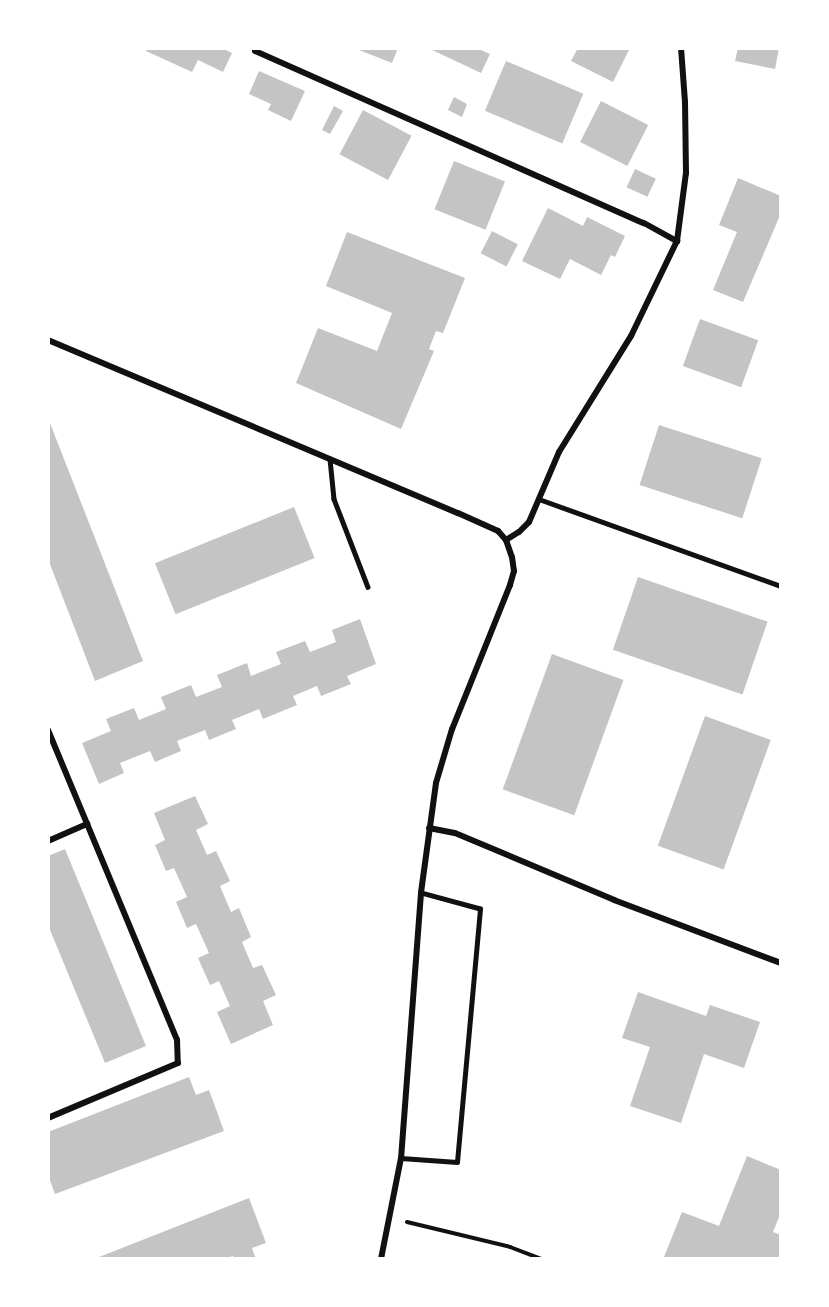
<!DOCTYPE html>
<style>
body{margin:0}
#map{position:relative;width:829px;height:1307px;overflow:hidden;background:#fff;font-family:"Work Sans",sans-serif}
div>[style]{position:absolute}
.building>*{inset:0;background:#c4c4c4;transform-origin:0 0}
.path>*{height:4px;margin:-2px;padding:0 2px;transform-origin:2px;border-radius:2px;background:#111}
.service>*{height:4.5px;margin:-2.25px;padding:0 2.25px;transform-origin:2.25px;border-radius:2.25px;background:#111}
.minor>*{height:6px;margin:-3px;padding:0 3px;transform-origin:3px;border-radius:3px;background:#111}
span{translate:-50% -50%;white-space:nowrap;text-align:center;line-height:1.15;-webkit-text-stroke:6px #fff;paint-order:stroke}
.frame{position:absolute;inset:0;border:50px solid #fff;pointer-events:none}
</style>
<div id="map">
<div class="building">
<i style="clip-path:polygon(147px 48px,222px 48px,232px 53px,223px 72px,198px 60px,192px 72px,146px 51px)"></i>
<i style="clip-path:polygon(354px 48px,398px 48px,392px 63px)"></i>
<i style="clip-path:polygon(428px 48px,476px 48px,490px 54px,481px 73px)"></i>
<i style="clip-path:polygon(578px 48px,630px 48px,613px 82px,571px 61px)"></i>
<i style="clip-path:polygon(738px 48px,779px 48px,775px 69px,735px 61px)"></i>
<i style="left:506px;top:61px;width:84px;height:54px;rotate:23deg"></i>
<i style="clip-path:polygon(259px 71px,305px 91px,291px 121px,268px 110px,271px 104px,249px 94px)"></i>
<i style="clip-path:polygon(454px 97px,467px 104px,462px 117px,448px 110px)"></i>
<i style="left:601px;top:101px;width:53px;height:46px;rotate:27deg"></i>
<i style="clip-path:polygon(334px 106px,343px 111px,330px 134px,322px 130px)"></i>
<i style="left:363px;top:110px;width:55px;height:50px;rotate:28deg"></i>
<i style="left:454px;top:161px;width:55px;height:52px;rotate:22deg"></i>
<i style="left:635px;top:169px;width:23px;height:20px;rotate:25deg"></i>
<i style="clip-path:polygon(738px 178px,781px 196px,781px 213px,743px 302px,713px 290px,737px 232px,719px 225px)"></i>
<i style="clip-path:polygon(548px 208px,583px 226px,587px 217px,625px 236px,615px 257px,611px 255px,601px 275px,570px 259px,560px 279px,522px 261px)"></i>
<i style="left:492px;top:231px;width:29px;height:25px;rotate:27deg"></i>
<i style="clip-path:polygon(347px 232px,465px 278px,443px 333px,436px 331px,429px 349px,434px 351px,401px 429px,296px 383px,318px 328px,377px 351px,392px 313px,326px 286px)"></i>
<i style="left:700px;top:319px;width:62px;height:50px;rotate:20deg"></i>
<i style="clip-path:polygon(48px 418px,143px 661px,95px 681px,48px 559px)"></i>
<i style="left:659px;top:425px;width:108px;height:63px;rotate:18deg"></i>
<i style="left:294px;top:507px;width:55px;height:150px;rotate:68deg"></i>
<i style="left:638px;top:577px;width:137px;height:77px;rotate:19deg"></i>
<i style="clip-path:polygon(360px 619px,376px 664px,347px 676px,351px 684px,321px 696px,317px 686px,293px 696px,297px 705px,263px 719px,259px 709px,232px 720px,236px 729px,209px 740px,205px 730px,177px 741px,181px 751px,155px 762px,150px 751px,120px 763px,124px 773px,99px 784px,82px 743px,111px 731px,106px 719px,134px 708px,139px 720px,166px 709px,161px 697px,191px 685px,196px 697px,222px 687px,217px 675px,247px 663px,251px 676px,281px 664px,276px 652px,305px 641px,310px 652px,336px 642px,332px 630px)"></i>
<i style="left:552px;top:654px;width:76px;height:144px;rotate:20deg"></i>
<i style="left:705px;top:716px;width:70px;height:138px;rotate:20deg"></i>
<i style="clip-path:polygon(195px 796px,208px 824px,196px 830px,207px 855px,216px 851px,230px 881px,220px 886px,231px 912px,239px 908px,251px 937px,242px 942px,253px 968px,262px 965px,276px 995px,263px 1001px,273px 1025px,231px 1044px,217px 1012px,230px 1006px,219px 981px,210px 985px,198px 958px,209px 953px,196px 924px,187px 928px,176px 902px,187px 897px,174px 868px,166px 871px,155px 845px,165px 840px,154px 813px)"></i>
<i style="clip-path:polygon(65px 849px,146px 1046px,105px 1063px,48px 925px,48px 856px)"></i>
<i style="clip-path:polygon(638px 992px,706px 1016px,710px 1005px,760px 1022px,744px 1068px,704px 1054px,681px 1123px,630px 1106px,650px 1047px,622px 1038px)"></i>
<i style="clip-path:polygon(189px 1077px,196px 1095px,209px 1090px,224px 1131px,55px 1194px,48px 1175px,48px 1132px)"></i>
<i style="clip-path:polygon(747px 1156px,781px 1170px,781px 1212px,773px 1232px,781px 1235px,781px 1259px,664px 1257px,682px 1212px,719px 1226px)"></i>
<i style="clip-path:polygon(249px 1198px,266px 1243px,252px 1248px,256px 1259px,234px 1259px,233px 1256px,224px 1259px,94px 1259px)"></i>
</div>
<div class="path">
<i style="left:407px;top:1222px;width:106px;rotate:13.6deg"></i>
<i style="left:510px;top:1247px;width:34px;rotate:21deg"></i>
</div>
<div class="service">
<i style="left:330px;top:459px;width:40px;rotate:84.3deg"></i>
<i style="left:334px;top:499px;width:94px;rotate:68.9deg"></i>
<i style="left:539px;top:499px;width:257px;rotate:19.8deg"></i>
<i style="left:401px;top:1158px;width:56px;rotate:4.1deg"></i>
<i style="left:457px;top:1162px;width:254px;rotate:-84.8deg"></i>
<i style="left:480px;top:909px;width:61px;rotate:-164.8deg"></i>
</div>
<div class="minor">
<i style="left:255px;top:51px;width:425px;rotate:23.9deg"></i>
<i style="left:644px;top:223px;width:38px;rotate:29deg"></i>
<i style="left:48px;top:340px;width:445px;rotate:22.9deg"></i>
<i style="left:458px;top:513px;width:44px;rotate:24.2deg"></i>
<i style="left:498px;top:531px;width:12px;rotate:48deg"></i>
<i style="left:506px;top:540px;width:18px;rotate:71deg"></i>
<i style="left:512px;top:557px;width:14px;rotate:82deg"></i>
<i style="left:514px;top:571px;width:15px;rotate:106deg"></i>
<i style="left:510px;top:585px;width:155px;rotate:111.9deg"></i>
<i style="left:452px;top:729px;width:56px;rotate:106.5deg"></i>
<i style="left:436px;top:783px;width:111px;rotate:97.8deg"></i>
<i style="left:421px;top:893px;width:266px;rotate:94.3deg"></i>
<i style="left:401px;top:1158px;width:103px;rotate:101.2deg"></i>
<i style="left:506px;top:540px;width:15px;rotate:-32deg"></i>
<i style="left:519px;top:532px;width:14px;rotate:-45deg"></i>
<i style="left:529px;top:522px;width:76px;rotate:-66.8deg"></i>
<i style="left:559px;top:452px;width:137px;rotate:-58.2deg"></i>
<i style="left:631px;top:336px;width:106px;rotate:-64.2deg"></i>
<i style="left:677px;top:241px;width:69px;rotate:-82.5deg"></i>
<i style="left:686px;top:173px;width:71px;rotate:-90.8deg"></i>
<i style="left:685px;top:102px;width:54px;rotate:-94.2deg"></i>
<i style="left:48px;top:730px;width:336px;rotate:67.4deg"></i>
<i style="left:177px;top:1040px;width:23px;rotate:88deg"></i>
<i style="left:178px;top:1063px;width:141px;rotate:157.1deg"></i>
<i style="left:429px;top:828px;width:26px;rotate:11deg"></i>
<i style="left:455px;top:833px;width:173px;rotate:22.8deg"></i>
<i style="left:614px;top:900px;width:178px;rotate:20.7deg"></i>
<i style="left:48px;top:841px;width:43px;rotate:-23.6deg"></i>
</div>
<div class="frame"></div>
</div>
